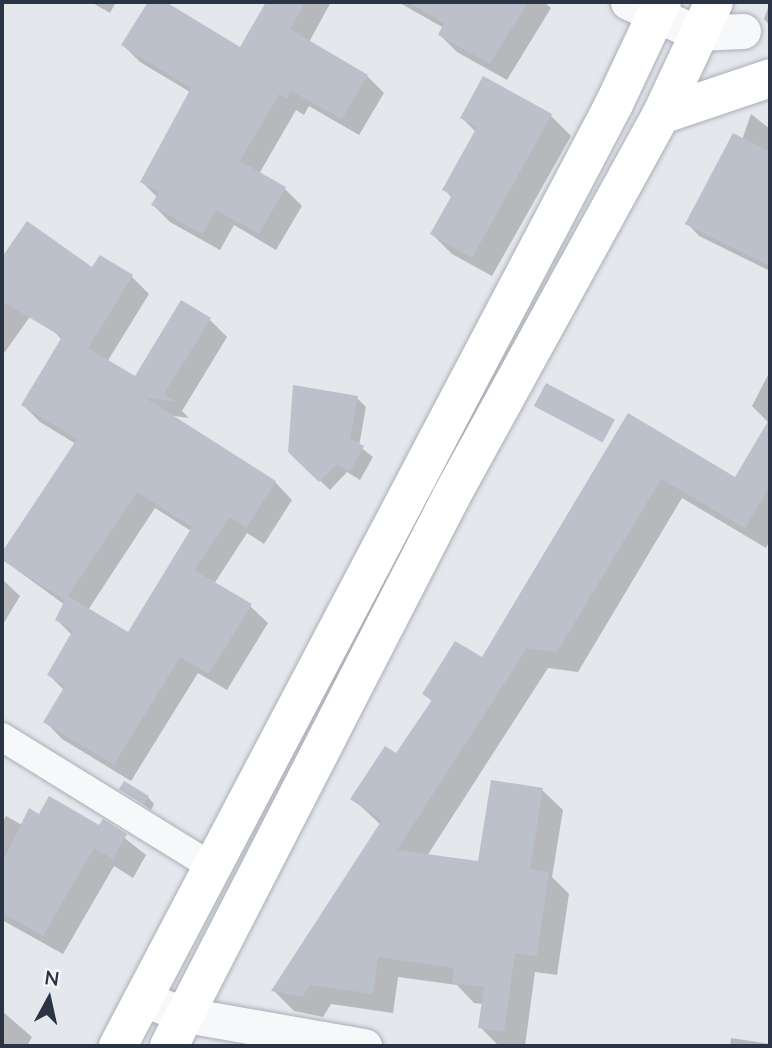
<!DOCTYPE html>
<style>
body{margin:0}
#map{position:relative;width:772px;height:1048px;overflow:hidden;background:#e4e7ec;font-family:Lato,sans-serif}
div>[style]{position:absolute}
.shadow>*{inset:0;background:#0003}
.building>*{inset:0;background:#bbc0ca;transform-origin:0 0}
.roads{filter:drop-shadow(0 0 2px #a9aeb7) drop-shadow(0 0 2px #a9aeb7)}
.minor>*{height:28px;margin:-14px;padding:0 14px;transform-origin:14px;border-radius:14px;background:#f7f8fa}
.tertiary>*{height:35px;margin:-17.5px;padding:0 17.5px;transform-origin:17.5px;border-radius:17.5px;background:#f7f8fa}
.secondary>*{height:38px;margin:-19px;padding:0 19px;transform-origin:19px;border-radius:19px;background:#fff}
span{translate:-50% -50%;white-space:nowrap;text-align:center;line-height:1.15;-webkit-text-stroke:6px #f4f6f9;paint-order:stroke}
.frame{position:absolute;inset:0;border:4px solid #2b3445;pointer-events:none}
.north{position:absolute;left:14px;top:964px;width:70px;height:70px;-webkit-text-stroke:5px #f4f6f9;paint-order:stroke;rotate:8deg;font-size:19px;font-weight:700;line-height:28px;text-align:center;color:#2b3445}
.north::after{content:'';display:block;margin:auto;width:24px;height:32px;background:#2b3445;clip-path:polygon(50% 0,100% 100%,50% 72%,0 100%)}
</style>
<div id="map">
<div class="shadow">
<i style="clip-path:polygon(91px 2px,116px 2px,110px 13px)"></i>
<i style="clip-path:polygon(150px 2px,163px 2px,241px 49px,275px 2px,331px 2px,309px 42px,367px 76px,384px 93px,359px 135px,309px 106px,304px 115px,296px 110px,259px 174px,285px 189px,302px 206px,276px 250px,234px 225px,220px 250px,170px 222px,153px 205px,157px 197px,142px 182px,190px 92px,140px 62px,123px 45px)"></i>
<i style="clip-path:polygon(398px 2px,544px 2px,551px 8px,507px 80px,457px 52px,440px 35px,444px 28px)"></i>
<i style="clip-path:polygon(770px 2px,770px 26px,764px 19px)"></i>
<i style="clip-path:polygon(484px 78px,551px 116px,571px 136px,492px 276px,452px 254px,432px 234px,452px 198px,444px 189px,476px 132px,462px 118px)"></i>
<i style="clip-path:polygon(751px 114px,770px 129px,770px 202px,758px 226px,770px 233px,770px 271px,699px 236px,687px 223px,742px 140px)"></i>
<i style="clip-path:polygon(27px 224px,71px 259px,2px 356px,2px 260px)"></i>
<i style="clip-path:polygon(evenodd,93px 270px,132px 277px,149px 294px,107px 362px,135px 379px,210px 320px,227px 337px,182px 411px,189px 418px,168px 415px,275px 482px,292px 500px,264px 544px,247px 533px,214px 584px,250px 606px,268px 623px,227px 690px,198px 673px,131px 781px,62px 739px,45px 721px,64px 690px,49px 675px,72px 635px,57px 620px,65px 605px,2px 559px,76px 444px,40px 422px,23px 405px,62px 340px,51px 328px,93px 270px,155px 508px,191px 531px,129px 635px,88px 610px,155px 508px)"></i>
<i style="clip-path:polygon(770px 371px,770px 541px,766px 548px,682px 498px,578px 672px,548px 668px,427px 856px,480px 863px,542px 790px,563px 810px,552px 877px,569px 894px,557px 975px,535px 972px,525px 1046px,499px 1046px,480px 1027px,483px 1004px,474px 1003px,457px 985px,398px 977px,393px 1013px,331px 1004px,323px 1017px,294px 1011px,274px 991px,381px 825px,353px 799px,397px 756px,433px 702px,424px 694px,483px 660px,629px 415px,736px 479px,769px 423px,752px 406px)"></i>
<i style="clip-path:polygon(357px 398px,366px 407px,359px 446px,373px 457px,360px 480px,347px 472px,330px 490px,289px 451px)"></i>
<i style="clip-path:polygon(2px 579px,20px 596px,2px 626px)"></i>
<i style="clip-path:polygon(121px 789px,148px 797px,154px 804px,151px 810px)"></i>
<i style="clip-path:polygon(6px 816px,22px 825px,39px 816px,100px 827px,103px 821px,146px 855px,133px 878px,114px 866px,63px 954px,2px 920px,2px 823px)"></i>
<i style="clip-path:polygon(2px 1011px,32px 1037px,27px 1046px,2px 1046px)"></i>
<i style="clip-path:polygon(731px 1038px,770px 1044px,770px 1046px,730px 1046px)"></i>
</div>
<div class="building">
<i style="clip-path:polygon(148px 2px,166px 2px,240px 47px,266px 2px,305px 2px,290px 29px,368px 75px,342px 119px,291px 91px,287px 99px,279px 94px,240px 161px,286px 187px,259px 234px,216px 210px,202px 234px,151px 205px,159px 192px,140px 182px,191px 88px,121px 45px)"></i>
<i style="clip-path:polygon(408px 2px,528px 2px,490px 64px,438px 35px,444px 23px)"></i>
<i style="clip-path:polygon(483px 76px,552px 114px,472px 258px,430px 234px,452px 195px,442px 190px,477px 127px,460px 118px)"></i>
<i style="clip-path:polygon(733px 133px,770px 152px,770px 266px,685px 224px)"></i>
<i style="clip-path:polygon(evenodd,27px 221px,92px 267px,100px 255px,133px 275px,88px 348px,135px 376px,181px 300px,211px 318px,164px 394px,176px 402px,144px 397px,276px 481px,246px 528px,230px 517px,194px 570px,252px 604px,209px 674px,180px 657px,114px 765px,43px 722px,65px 686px,47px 675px,73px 630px,55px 620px,65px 600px,2px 560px,2px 552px,77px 439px,21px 405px,62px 337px,2px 301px,2px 257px,27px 221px,137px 492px,192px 527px,128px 632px,68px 596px,137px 492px)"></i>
<i style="left:546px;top:383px;width:78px;height:26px;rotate:28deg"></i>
<i style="clip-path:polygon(293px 385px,358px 396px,350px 439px,364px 446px,350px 472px,337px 464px,319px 482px,288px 452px)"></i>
<i style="clip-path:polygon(628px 413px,735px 477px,770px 418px,770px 486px,745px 528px,661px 479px,557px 652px,527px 648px,397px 850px,478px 861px,491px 780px,543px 788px,530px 869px,549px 872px,537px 956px,515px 953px,504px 1032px,478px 1028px,484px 987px,452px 983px,454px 968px,378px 957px,373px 994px,310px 985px,302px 997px,271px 991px,382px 820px,350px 799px,385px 746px,396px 753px,432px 700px,422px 694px,455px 641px,482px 657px)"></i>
<i style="left:124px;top:781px;width:29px;height:10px;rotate:31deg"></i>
<i style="clip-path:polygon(49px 796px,99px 825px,103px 819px,127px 834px,113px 859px,94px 848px,43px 936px,2px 913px,2px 863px,29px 808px,39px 814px)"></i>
</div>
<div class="roads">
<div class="minor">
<i style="left:2px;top:737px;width:246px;rotate:31.7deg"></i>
</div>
<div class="tertiary">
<i style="left:628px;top:2px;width:76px;rotate:24.2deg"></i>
<i style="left:697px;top:33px;width:46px;rotate:-2.5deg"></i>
<i style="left:143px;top:999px;width:46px;rotate:20.4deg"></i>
<i style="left:186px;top:1015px;width:181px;rotate:9.9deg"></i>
</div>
<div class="secondary">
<i style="left:661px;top:115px;width:115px;rotate:-18.7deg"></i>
<i style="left:118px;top:1046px;width:1065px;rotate:-62.23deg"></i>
<i style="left:614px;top:104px;width:113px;rotate:-64.8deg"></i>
<i style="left:169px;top:1046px;width:619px;rotate:-62.81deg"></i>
<i style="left:452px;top:495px;width:434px;rotate:-61.2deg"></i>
<i style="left:661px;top:115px;width:125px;rotate:-64.9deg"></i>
</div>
</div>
<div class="frame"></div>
<div class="north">N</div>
</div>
